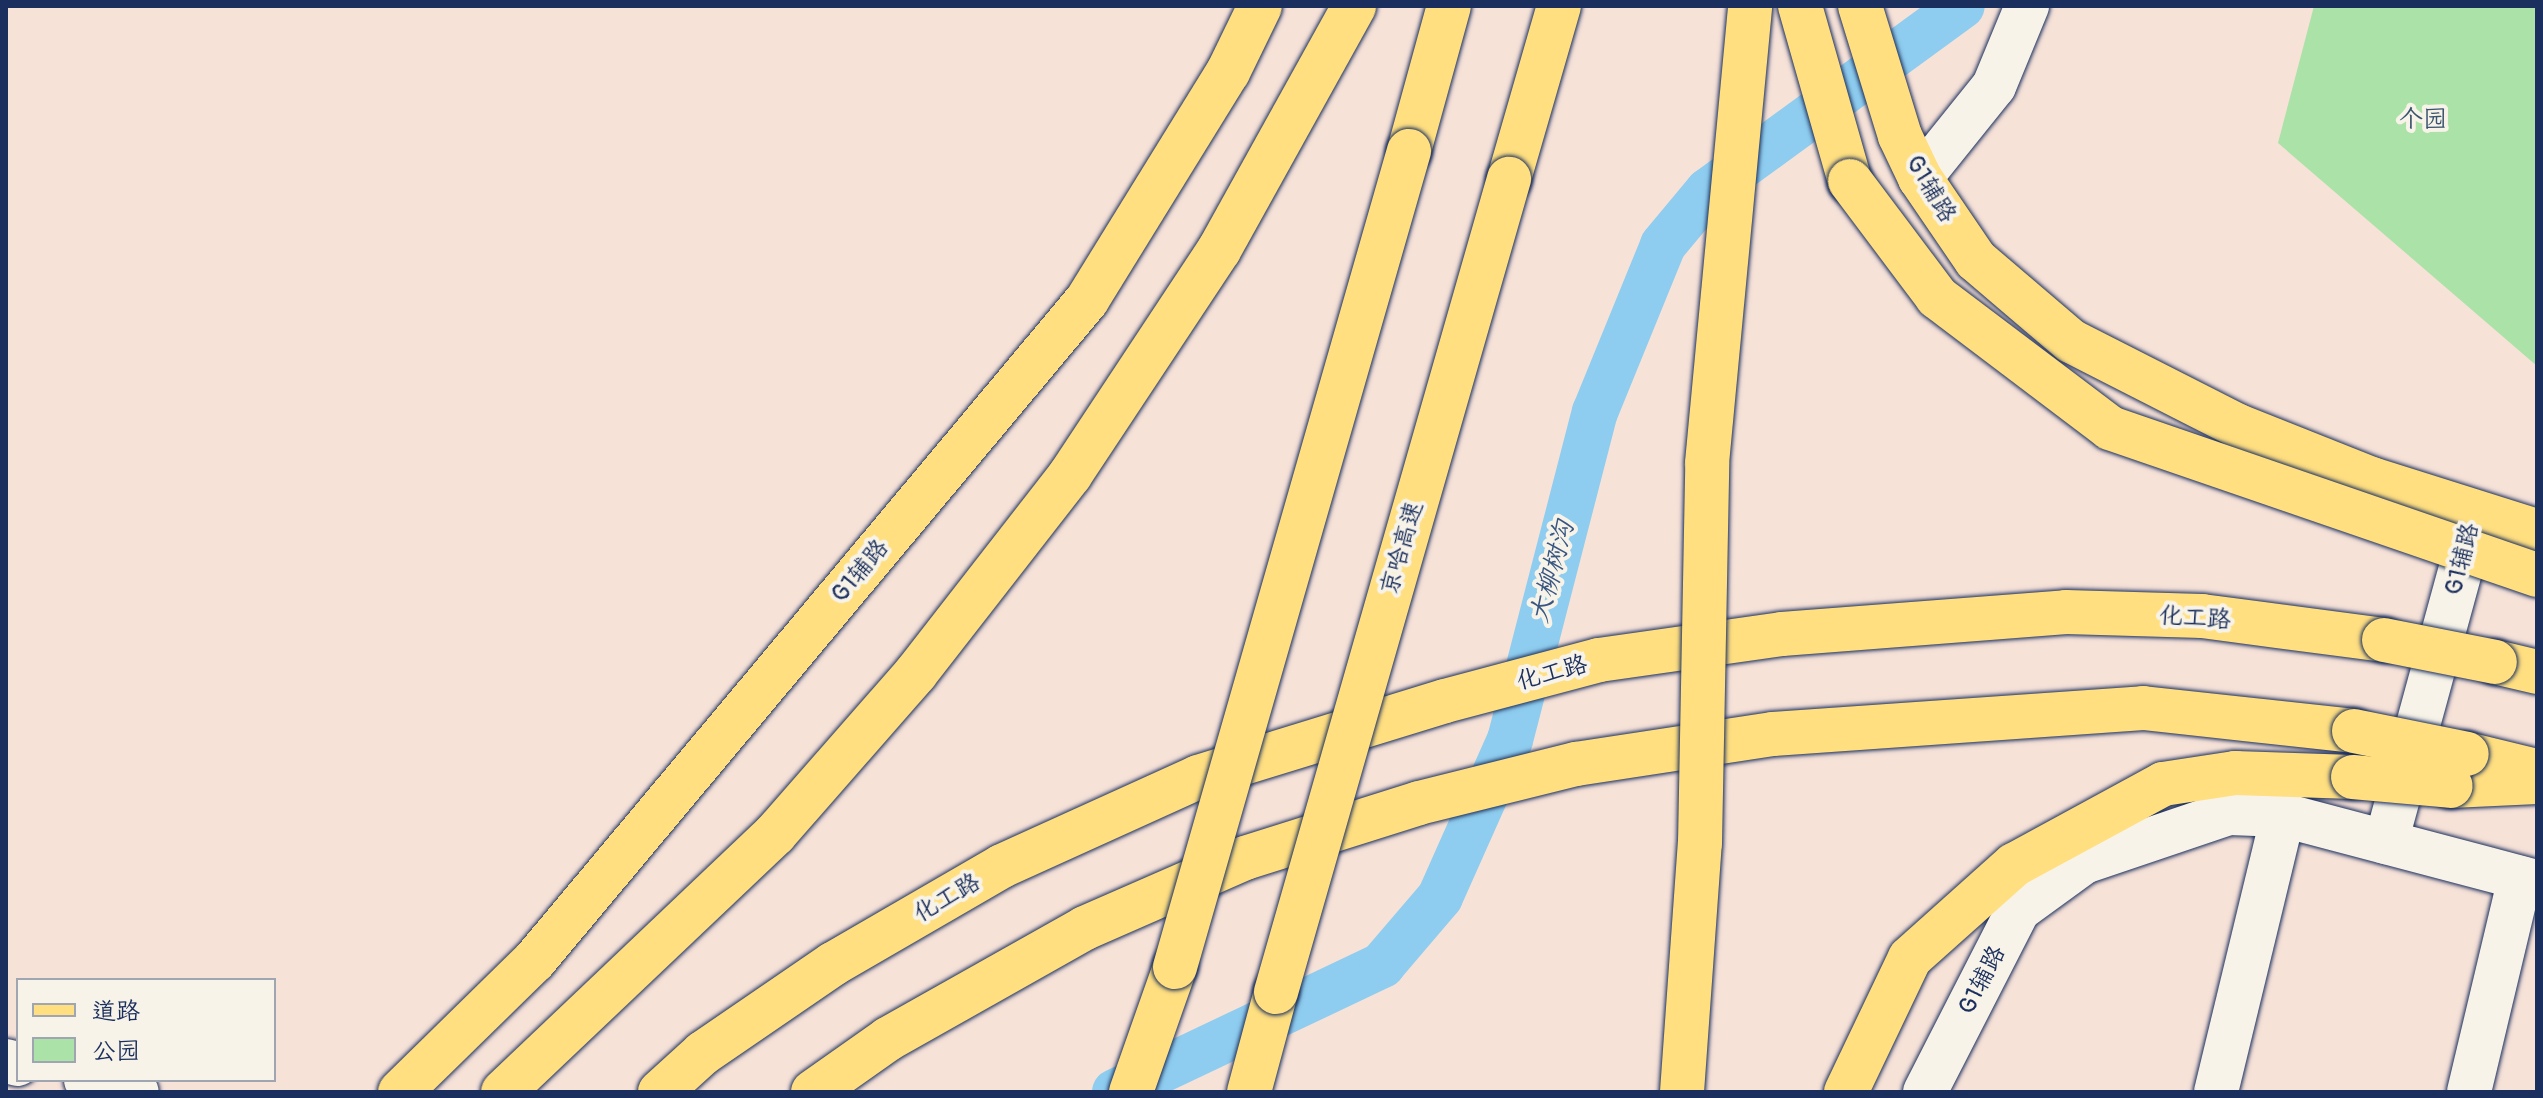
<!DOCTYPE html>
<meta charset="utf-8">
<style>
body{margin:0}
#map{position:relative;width:2543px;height:1098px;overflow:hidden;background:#f7e2d8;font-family:Pangolin,"LXGW WenKai TC",sans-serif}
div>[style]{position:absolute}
.green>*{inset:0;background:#aae2a7}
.canal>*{height:46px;margin:-23px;padding:0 23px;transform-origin:23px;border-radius:23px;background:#8ecdef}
.roads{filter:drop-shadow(0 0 2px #1b2f5e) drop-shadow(0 0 2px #1b2f5e)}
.minor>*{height:44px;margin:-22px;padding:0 22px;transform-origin:22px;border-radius:22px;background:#f7f3e8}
.major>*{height:44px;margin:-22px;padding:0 22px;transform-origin:22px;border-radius:22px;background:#ffdf80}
.highway>*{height:44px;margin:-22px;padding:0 22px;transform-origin:22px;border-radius:22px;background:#ffdf80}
.bridges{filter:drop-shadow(0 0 2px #1b2f5e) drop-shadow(0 0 2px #1b2f5e)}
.major-bridge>*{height:44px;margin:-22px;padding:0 22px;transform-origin:22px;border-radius:22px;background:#ffdf80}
.highway-bridge>*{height:44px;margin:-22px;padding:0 22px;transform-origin:22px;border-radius:22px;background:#ffdf80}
span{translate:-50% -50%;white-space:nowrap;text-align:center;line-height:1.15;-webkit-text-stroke:8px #f7f3e8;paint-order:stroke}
.park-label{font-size:24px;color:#38536d}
.street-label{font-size:24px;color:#1b2f5e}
.water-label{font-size:26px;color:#385682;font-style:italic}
.frame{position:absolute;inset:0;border:8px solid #1b2f5e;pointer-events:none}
.legend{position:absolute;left:16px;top:978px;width:260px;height:104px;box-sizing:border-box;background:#f7f3e8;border:2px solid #9fa5b1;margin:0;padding:10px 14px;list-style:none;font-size:24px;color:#1b2f5e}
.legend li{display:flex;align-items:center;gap:16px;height:40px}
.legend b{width:40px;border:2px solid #9fa5b1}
</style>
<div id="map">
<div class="green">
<i style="clip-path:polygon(2314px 6px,2537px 6px,2537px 366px,2278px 143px)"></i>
</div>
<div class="canal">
<i style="left:1115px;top:1092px;width:296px;rotate:-25.4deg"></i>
<i style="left:1382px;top:965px;width:89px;rotate:-49.5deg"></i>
<i style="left:1440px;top:897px;width:172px;rotate:-66deg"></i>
<i style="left:1510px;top:740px;width:339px;rotate:-75.5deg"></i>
<i style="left:1595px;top:412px;width:180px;rotate:-67.8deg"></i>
<i style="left:1663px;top:245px;width:70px;rotate:-50.2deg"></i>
<i style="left:1708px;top:191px;width:314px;rotate:-36.1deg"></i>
</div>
<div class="roads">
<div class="minor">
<i style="left:1920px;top:178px;width:118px;rotate:-51.2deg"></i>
<i style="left:1994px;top:86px;width:87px;rotate:-67.6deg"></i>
<i style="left:2386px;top:842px;width:340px;rotate:-74.7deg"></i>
<i style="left:6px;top:1061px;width:12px;rotate:14deg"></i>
<i style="left:86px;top:1080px;width:52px;rotate:13.2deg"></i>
<i style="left:1925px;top:1092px;width:204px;rotate:-62.9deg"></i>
<i style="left:2018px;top:910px;width:82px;rotate:-36deg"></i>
<i style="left:2084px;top:862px;width:153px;rotate:-18.7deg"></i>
<i style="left:2229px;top:813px;width:54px;rotate:2.1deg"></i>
<i style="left:2283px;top:815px;width:263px;rotate:14.8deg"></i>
<i style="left:2216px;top:1092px;width:285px;rotate:-76.4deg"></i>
<i style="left:2469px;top:1092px;width:220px;rotate:-76.6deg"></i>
</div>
<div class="major">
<i style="left:1860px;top:6px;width:136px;rotate:72.9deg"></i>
<i style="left:1900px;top:136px;width:47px;rotate:64.5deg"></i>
<i style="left:1920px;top:178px;width:99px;rotate:55.7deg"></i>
<i style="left:1976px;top:260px;width:125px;rotate:40.5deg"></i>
<i style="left:2071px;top:341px;width:185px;rotate:27deg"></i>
<i style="left:2236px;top:425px;width:146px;rotate:21.7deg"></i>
<i style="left:2372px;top:479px;width:173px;rotate:17.5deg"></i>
<i style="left:2495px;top:662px;width:43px;rotate:13.4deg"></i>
<i style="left:2467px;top:754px;width:72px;rotate:13.7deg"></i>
<i style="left:400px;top:1092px;width:187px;rotate:-44.4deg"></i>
<i style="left:534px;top:961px;width:862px;rotate:-50.08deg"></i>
<i style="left:1087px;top:300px;width:268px;rotate:-58.3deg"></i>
<i style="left:1228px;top:72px;width:73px;rotate:-64.1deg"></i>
<i style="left:660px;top:1092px;width:58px;rotate:-42.2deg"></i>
<i style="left:703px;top:1053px;width:158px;rotate:-34.4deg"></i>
<i style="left:833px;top:964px;width:195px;rotate:-30.1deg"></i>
<i style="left:1002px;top:866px;width:215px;rotate:-24.4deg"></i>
<i style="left:1198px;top:777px;width:258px;rotate:-17.1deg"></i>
<i style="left:1445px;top:701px;width:159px;rotate:-14.9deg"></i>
<i style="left:1599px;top:660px;width:185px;rotate:-8.1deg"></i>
<i style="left:1782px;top:634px;width:285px;rotate:-4.4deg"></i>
<i style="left:2066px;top:612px;width:136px;rotate:1.7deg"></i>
<i style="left:2202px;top:616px;width:184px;rotate:7.5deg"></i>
<i style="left:813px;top:1092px;width:92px;rotate:-35.2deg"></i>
<i style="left:888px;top:1039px;width:226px;rotate:-29.4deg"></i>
<i style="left:1085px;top:928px;width:175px;rotate:-23.6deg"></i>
<i style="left:1245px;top:858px;width:182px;rotate:-17.5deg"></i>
<i style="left:1419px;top:803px;width:162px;rotate:-14deg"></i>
<i style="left:1576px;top:764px;width:199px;rotate:-8.7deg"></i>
<i style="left:1773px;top:734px;width:371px;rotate:-4deg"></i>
<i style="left:2143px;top:708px;width:212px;rotate:6.2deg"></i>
</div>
<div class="highway">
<i style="left:1800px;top:6px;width:182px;rotate:74.1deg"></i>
<i style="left:1409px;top:151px;width:150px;rotate:-74.6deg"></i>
<i style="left:1509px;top:179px;width:180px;rotate:-73.9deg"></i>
<i style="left:2451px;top:786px;width:86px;rotate:-2.7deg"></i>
<i style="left:503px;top:1092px;width:375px;rotate:-43.5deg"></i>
<i style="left:775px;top:834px;width:214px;rotate:-48.8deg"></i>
<i style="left:916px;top:673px;width:251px;rotate:-52.1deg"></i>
<i style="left:1070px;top:475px;width:270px;rotate:-56.5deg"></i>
<i style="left:1219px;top:250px;width:279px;rotate:-61deg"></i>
<i style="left:1131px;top:1092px;width:133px;rotate:-70.6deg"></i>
<i style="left:1249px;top:1092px;width:104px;rotate:-74.9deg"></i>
<i style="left:1846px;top:1092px;width:148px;rotate:-64.5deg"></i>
<i style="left:1910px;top:958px;width:140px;rotate:-41.8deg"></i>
<i style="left:2014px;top:865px;width:170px;rotate:-28.5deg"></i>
<i style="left:2163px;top:784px;width:73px;rotate:-8.7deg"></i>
<i style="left:2235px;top:773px;width:118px;rotate:1.9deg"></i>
</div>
</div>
<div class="bridges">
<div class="major-bridge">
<i style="left:2384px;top:640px;width:113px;rotate:11.2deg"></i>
<i style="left:2354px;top:731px;width:115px;rotate:11.5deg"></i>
</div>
<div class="highway-bridge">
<i style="left:1850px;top:181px;width:145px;rotate:53.1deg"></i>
<i style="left:1937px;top:297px;width:217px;rotate:37.1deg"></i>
<i style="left:2110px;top:428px;width:452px;rotate:19deg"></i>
<i style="left:2353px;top:777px;width:98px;rotate:5.2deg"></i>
<i style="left:1175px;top:967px;width:849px;rotate:-74deg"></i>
<i style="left:1276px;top:992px;width:846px;rotate:-74.01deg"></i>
<i style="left:1682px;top:1092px;width:250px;rotate:-85.9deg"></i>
<i style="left:1700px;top:843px;width:380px;rotate:-88.9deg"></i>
<i style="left:1707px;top:463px;width:459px;rotate:-84.6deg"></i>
</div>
</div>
<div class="park-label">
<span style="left:2423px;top:120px">个园</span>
</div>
<div class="street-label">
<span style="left:1931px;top:189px;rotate:59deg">G1辅路</span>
<span style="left:1402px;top:548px;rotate:-74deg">京哈高速</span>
<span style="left:2462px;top:559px;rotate:-76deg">G1辅路</span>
<span style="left:860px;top:571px;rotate:-50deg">G1辅路</span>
<span style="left:2195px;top:618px;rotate:4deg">化工路</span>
<span style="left:1552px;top:673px;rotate:-15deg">化工路</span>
<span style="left:947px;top:898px;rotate:-30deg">化工路</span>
<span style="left:1982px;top:980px;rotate:-63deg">G1辅路</span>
</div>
<div class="water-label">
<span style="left:1553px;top:572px;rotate:-75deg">大柳树沟</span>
</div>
<div class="frame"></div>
<ul class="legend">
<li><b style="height:10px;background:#ffdf80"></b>道路</li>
<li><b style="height:22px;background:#aae2a7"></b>公园</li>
</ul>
</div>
